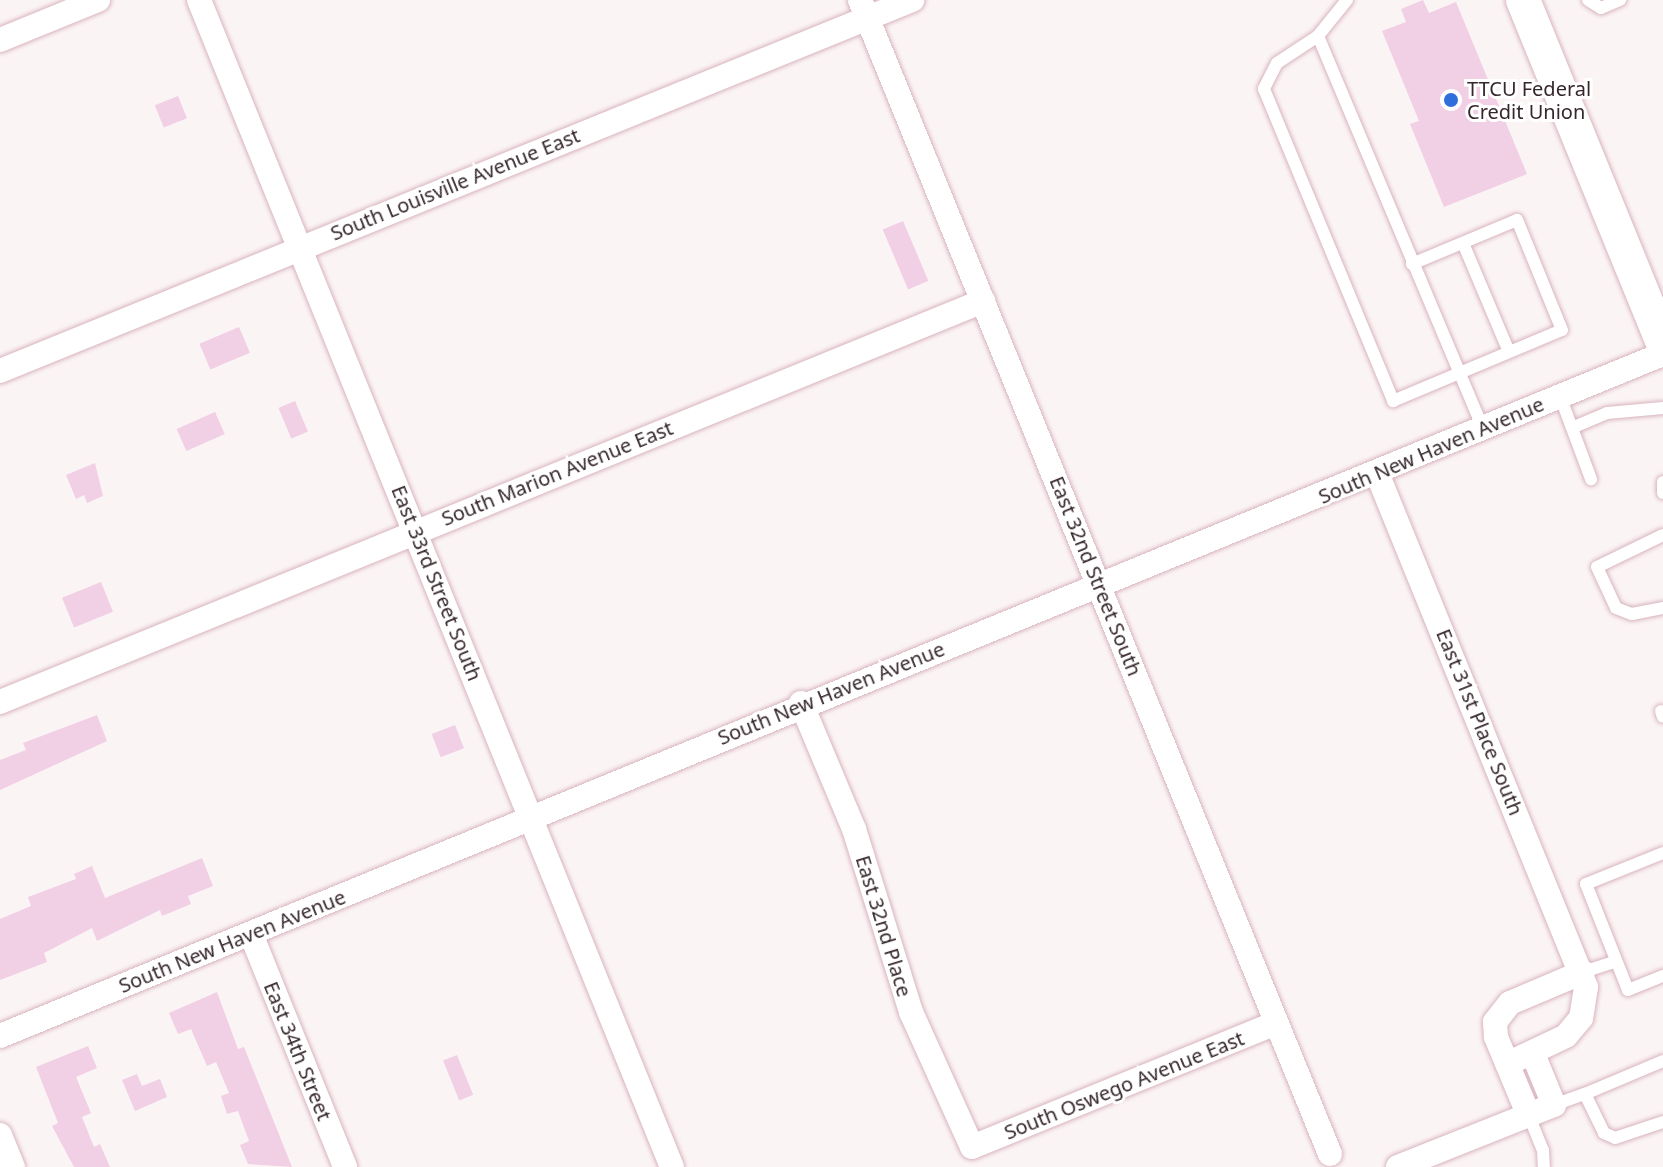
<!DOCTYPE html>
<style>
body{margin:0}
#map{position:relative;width:1663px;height:1167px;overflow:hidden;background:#fbf4f5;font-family:"Noto Sans",sans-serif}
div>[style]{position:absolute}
.building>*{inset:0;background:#f1cfe4;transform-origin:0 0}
.roads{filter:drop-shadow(0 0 2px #d8b4be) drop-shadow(0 0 2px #d8b4be)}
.lane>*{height:12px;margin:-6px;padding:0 6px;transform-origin:6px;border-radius:6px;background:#fff}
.street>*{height:24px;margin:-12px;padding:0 12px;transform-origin:12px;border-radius:12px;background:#fff}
.secondary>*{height:34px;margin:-17px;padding:0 17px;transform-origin:17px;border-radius:17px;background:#fff}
.dots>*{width:22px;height:22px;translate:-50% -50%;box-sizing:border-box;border:4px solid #fff;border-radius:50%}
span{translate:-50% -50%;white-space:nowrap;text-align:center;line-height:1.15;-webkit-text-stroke:6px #fff;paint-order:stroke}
.poi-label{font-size:20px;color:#35272b}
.left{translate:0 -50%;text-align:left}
.street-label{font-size:20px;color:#35272b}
</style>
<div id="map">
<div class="building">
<i style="clip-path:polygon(1423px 0,1429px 13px,1456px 2px,1527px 174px,1444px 207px,1410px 124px,1419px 121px,1382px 31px,1406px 22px,1401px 9px)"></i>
<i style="left:178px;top:96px;width:24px;height:25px;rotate:68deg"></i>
<i style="left:903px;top:221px;width:65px;height:22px;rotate:67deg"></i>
<i style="left:239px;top:327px;width:28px;height:43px;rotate:67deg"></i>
<i style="left:295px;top:401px;width:33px;height:18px;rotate:67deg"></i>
<i style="left:215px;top:412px;width:24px;height:42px;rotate:66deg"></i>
<i style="clip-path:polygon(95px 463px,103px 496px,87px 503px,84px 495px,76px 499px,66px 475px)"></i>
<i style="left:101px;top:582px;width:32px;height:42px;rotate:68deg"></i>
<i style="clip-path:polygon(97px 715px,107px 741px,0 790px,0 760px,26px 750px,23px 743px)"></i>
<i style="left:455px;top:725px;width:25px;height:25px;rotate:69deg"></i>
<i style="clip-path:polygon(202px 858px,213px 886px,188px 896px,191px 904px,162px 916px,160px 910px,97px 941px,92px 928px,44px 953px,47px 962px,0 980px,0 919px,31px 906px,28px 897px,76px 879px,74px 874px,92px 866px,105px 898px)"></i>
<i style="clip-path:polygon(217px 992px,238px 1049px,244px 1047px,292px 1167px,248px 1164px,240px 1145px,249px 1141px,238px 1111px,227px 1114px,221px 1096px,229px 1093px,216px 1062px,207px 1066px,191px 1029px,178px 1034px,169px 1013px)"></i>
<i style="clip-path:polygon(88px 1046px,97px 1068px,76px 1077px,91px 1113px,82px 1117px,94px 1147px,100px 1144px,110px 1167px,74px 1167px,52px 1126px,58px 1123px,36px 1067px)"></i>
<i style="left:457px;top:1055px;width:43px;height:15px;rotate:68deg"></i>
<i style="clip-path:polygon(137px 1074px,142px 1086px,160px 1079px,167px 1097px,135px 1111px,122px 1080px)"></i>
</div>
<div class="roads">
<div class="lane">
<i style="left:1347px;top:0;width:46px;rotate:128.9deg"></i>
<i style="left:1318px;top:36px;width:49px;rotate:146.6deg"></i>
<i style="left:1277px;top:63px;width:29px;rotate:117deg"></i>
<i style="left:1264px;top:89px;width:338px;rotate:67.5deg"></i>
<i style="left:1393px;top:401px;width:183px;rotate:-22.8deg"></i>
<i style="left:1562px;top:330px;width:119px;rotate:-112.2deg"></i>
<i style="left:1517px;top:220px;width:114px;rotate:157.3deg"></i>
<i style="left:1588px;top:0;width:15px;rotate:32deg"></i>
<i style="left:1601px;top:8px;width:21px;rotate:-23deg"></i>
<i style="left:1318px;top:36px;width:425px;rotate:67.2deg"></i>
<i style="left:1463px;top:243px;width:118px;rotate:67.1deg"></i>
<i style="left:1560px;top:396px;width:89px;rotate:69.5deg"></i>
<i style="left:1574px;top:427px;width:36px;rotate:-23deg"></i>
<i style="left:1607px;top:413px;width:56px;rotate:-5.1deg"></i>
<i style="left:1663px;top:482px;width:11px;rotate:90deg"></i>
<i style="left:1663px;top:535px;width:73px;rotate:154.1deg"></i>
<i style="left:1597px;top:567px;width:45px;rotate:65.1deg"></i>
<i style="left:1616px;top:608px;width:17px;rotate:21deg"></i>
<i style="left:1632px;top:614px;width:32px;rotate:-11deg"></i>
<i style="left:1661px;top:711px;width:6px;rotate:72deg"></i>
<i style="left:1663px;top:853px;width:83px;rotate:158.1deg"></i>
<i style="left:1586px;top:884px;width:114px;rotate:68.4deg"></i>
<i style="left:1628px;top:990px;width:38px;rotate:-22deg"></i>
<i style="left:1583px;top:972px;width:35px;rotate:-18deg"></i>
<i style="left:1663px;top:1061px;width:85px;rotate:157.1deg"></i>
<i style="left:1585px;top:1094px;width:43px;rotate:64deg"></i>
<i style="left:1604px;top:1133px;width:12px;rotate:24deg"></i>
<i style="left:1615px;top:1138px;width:51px;rotate:-18.4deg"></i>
<i style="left:1554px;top:1105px;width:33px;rotate:-20deg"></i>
<i style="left:1529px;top:1116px;width:37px;rotate:68deg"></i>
<i style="left:1543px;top:1150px;width:17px;rotate:87deg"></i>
</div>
<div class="street">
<i style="left:199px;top:0;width:1259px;rotate:67.94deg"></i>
<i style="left:860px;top:0;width:1246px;rotate:67.84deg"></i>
<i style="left:0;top:40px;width:106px;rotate:-22.2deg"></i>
<i style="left:0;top:371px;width:985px;rotate:-22.14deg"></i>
<i style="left:1377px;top:473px;width:555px;rotate:67.87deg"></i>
<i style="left:1586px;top:987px;width:31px;rotate:99deg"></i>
<i style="left:1581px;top:1018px;width:23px;rotate:130deg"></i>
<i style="left:1566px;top:1036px;width:65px;rotate:154.6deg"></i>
<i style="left:0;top:702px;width:1062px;rotate:-22.19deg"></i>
<i style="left:801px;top:703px;width:137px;rotate:67.2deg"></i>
<i style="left:854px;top:829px;width:192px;rotate:72.7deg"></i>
<i style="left:911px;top:1012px;width:148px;rotate:65.7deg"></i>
<i style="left:972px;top:1147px;width:328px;rotate:-22.2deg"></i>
<i style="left:251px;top:934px;width:251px;rotate:68deg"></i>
<i style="left:0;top:1036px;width:1797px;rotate:-22.3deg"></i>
<i style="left:1529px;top:1116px;width:86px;rotate:-112.7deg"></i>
<i style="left:1496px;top:1037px;width:15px;rotate:-94deg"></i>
<i style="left:1495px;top:1022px;width:24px;rotate:-52deg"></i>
<i style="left:1510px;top:1003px;width:79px;rotate:-23deg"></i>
<i style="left:0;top:1135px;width:35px;rotate:68deg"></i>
<i style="left:1398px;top:1167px;width:168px;rotate:-21.7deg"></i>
<i style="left:1554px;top:1105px;width:55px;rotate:-112.4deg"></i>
</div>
<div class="secondary">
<i style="left:1523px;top:0;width:370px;rotate:67.8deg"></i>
</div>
</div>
<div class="dots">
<i style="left:1451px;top:100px;background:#306edc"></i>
</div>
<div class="poi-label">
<span class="left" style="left:1467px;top:100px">TTCU Federal<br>Credit Union</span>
</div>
<div class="street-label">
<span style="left:455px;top:184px;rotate:-22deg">South Louisville Avenue East</span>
<span style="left:1431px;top:450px;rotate:-23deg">South New Haven Avenue</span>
<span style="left:557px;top:473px;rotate:-22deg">South Marion Avenue East</span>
<span style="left:1096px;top:576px;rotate:68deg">East 32nd Street South</span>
<span style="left:437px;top:583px;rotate:68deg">East 33rd Street South</span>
<span style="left:831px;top:693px;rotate:-22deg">South New Haven Avenue</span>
<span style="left:1480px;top:722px;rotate:68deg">East 31st Place South</span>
<span style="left:884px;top:926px;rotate:73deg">East 32nd Place</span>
<span style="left:232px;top:941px;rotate:-22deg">South New Haven Avenue</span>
<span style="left:298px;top:1051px;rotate:68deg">East 34th Street</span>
<span style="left:1124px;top:1085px;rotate:-22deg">South Oswego Avenue East</span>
</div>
</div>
